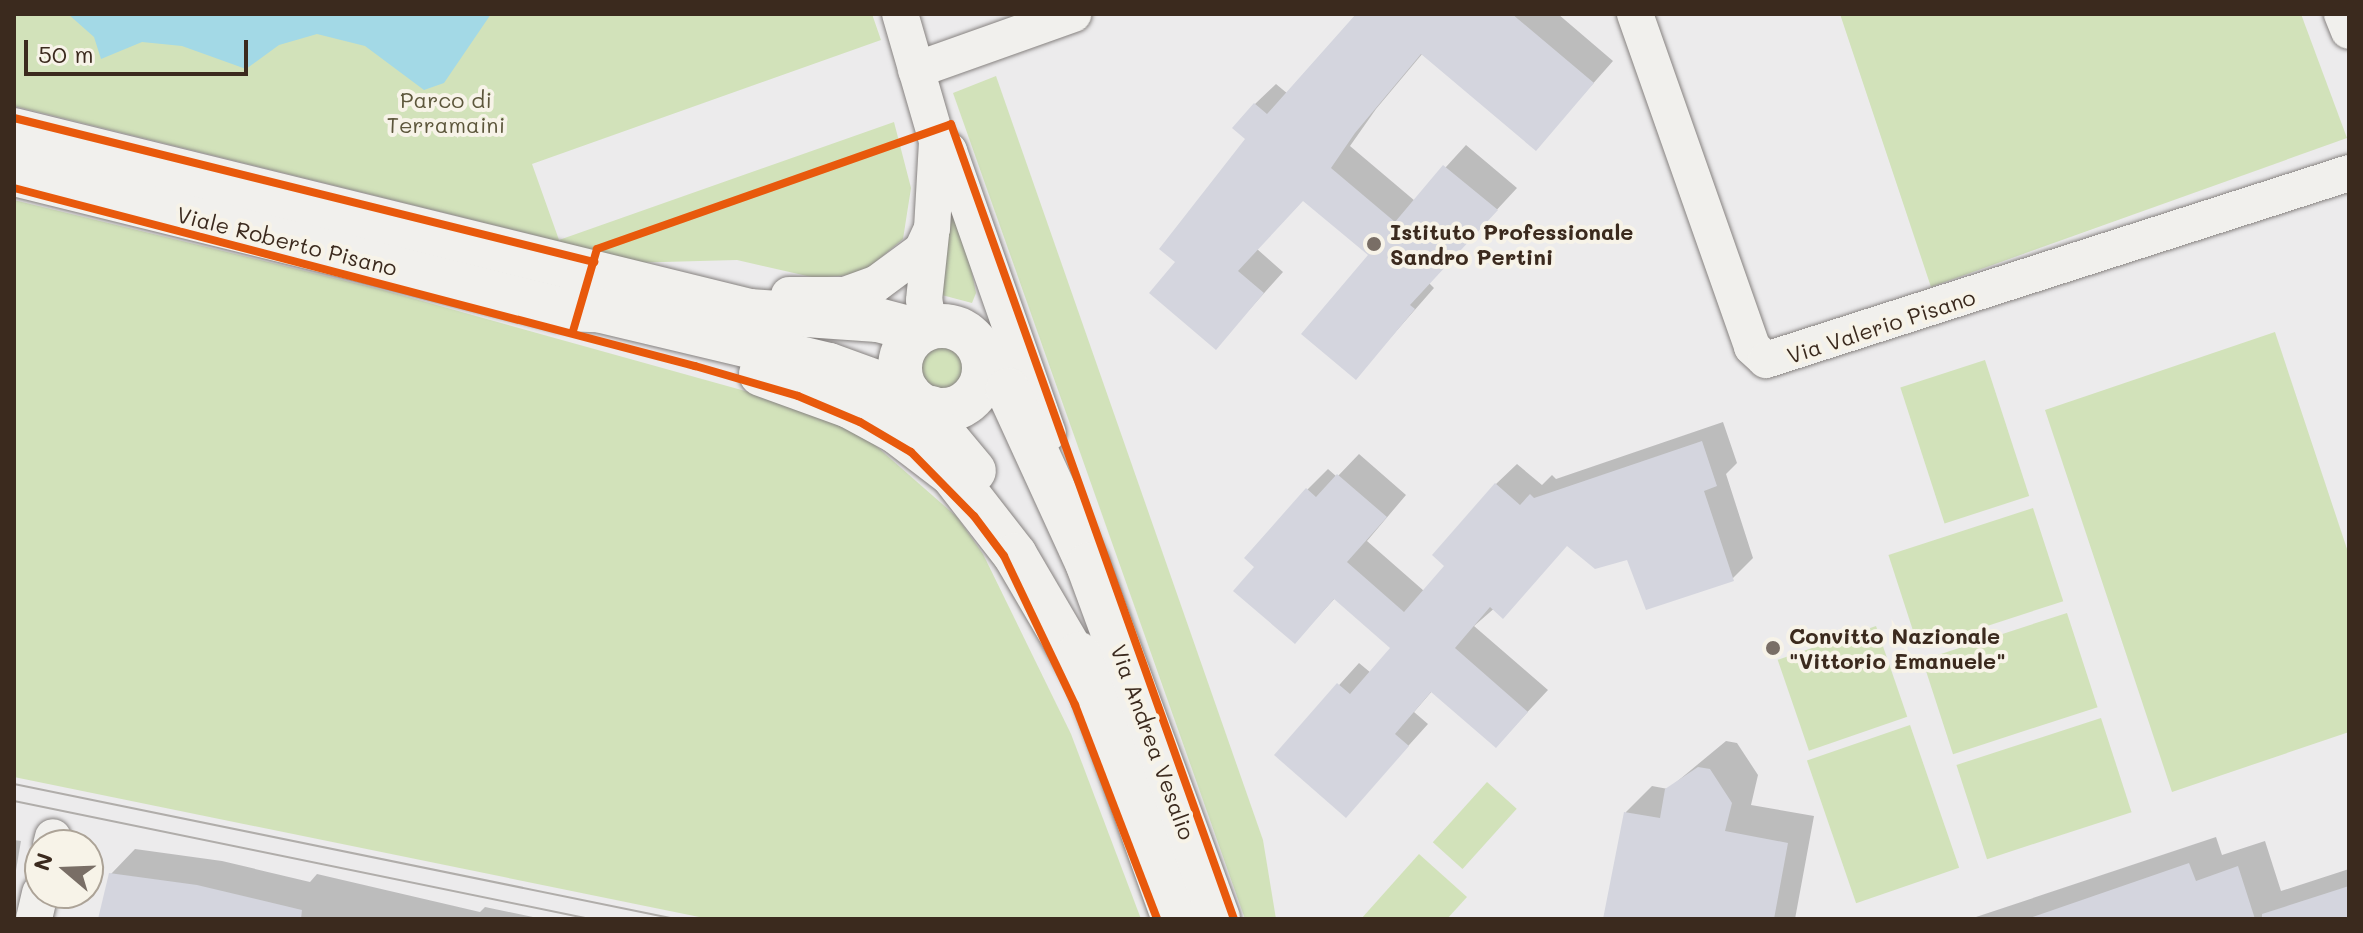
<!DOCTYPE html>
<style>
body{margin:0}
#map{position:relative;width:2363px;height:933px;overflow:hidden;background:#ecebec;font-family:Mali,sans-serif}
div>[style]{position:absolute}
.green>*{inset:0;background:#d2e2ba;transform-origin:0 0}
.water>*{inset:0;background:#a3d9e6}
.shadow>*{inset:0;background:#0003}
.building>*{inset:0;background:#d4d5de}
.roads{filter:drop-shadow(0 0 2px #868280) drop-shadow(0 0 2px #868280)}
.minor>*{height:36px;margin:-18px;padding:0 18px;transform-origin:18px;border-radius:18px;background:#f1f0ed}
.major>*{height:44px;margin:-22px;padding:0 22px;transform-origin:22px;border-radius:22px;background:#f1f0ed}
.major>.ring{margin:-22px;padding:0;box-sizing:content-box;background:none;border:44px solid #f1f0ed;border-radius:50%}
.tram>*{height:2px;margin:-1px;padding:0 1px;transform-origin:1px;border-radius:1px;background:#b0adaa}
.cycleway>*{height:8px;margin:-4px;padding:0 4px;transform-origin:4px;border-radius:4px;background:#e8590c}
.dots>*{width:22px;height:22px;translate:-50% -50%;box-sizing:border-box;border:4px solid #f7f3e8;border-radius:50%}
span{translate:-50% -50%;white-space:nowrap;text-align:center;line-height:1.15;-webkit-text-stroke:8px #f7f3e8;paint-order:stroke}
.park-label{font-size:22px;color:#5c563b}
.poi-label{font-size:22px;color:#3b2a1e;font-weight:700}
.left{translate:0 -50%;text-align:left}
.street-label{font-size:22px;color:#3b2a1e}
.frame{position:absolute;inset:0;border:16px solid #3b2a1e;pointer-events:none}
.north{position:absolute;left:24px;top:829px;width:80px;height:80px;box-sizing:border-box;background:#f7f3e8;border:2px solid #aca397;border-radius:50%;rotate:289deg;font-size:22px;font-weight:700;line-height:32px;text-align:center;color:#3b2a1e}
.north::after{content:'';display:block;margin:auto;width:28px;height:36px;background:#796e66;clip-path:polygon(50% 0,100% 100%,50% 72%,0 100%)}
.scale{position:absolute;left:24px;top:40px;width:224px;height:36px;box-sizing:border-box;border:4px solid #3b2a1e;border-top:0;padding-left:10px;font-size:24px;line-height:28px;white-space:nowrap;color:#3b2a1e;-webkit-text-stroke:6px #f7f3e8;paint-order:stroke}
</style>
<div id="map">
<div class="green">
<i style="clip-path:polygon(14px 14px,872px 14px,881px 40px,532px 164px,559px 240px,894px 122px,911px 188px,903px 239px,861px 274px,816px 278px,737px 260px,625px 263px,558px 241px,14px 106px)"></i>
<i style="clip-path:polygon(1840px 14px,2301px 14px,2347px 138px,1931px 287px)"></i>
<i style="clip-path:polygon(996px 76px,1263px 840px,1276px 919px,1245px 919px,953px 93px)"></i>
<i style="clip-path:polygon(953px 177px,976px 293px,972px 303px,938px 294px)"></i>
<i style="clip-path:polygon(14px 200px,383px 290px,777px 400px,835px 422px,875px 445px,957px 517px,983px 554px,1071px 734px,1141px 919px,709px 919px,14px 777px)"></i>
<i style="clip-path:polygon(929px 327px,955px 327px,981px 350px,978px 390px,945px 410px,900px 369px,909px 341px)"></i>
<i style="clip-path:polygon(2275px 332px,2349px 555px,2349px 732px,2172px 792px,2045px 410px)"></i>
<i style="left:1985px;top:360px;width:143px;height:89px;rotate:72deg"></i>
<i style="left:2033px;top:508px;width:98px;height:152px;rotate:72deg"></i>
<i style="left:2067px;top:613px;width:99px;height:152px;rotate:72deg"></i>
<i style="left:1876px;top:626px;width:96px;height:104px;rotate:71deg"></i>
<i style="left:2101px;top:718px;width:99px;height:152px;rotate:72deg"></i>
<i style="left:1910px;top:725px;width:151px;height:109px;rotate:71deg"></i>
<i style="left:1487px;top:782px;width:40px;height:81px;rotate:42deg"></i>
<i style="clip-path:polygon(1419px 854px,1467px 897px,1447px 919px,1361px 919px)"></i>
</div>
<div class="water">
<i style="clip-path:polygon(68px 14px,491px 14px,444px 83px,424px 90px,365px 46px,317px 34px,279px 45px,246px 69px,182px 46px,142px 42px,101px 59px,94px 37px)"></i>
</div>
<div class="shadow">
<i style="clip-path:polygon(1359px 14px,1558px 14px,1613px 61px,1536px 148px,1423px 53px,1376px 109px,1350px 146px,1415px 201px,1466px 145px,1517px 188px,1429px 283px,1434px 288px,1356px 377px,1370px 255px,1304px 199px,1257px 249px,1283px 272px,1216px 347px,1255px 104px,1276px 84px,1288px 94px)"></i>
<i style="clip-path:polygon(1723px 422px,1737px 463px,1726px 474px,1753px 558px,1732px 579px,1568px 544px,1474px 626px,1548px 690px,1496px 746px,1433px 690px,1414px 712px,1428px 724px,1346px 815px,1277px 754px,1359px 663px,1371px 673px,1393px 648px,1336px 597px,1315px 620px,1257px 567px,1307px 490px,1328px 469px,1337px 477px,1359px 454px,1406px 495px,1367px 541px,1424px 591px,1447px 565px,1496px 484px,1517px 464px,1542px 485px,1552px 475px,1556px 479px)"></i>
<i style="clip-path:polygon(1726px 741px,1737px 743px,1758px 775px,1751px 805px,1814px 816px,1795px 919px,1606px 919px,1626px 812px,1652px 786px,1668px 789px)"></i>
<i style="clip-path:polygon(2216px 837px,2222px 855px,2265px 841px,2281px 891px,2349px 869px,2349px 919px,1970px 919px)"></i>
<i style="clip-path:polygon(14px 840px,21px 841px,14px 882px)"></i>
<i style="clip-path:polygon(135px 849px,222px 861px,310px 882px,317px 874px,480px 912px,485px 907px,533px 917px,101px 919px,111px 874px)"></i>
</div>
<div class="building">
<i style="clip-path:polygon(1356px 14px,1512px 14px,1594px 83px,1536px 151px,1421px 54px,1355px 133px,1331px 168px,1395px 222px,1443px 165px,1498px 210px,1410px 305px,1415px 309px,1356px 380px,1301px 334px,1368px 255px,1303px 201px,1238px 271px,1264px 293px,1216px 350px,1149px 293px,1175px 262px,1159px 249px,1245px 139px,1232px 128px,1254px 103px,1267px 114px)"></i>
<i style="clip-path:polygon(1702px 441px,1717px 486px,1704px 491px,1734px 581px,1646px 610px,1627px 560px,1595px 569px,1567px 546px,1503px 619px,1490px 607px,1455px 648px,1528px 712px,1496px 748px,1431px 692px,1395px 734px,1409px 746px,1346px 818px,1274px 755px,1337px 683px,1350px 694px,1390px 648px,1334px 599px,1295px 644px,1233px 591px,1254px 567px,1244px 558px,1306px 488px,1316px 497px,1337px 474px,1387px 517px,1347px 562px,1404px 612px,1444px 566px,1432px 555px,1495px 483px,1520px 505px,1530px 494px,1534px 498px)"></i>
<i style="clip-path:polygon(1698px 767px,1710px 769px,1732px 803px,1725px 831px,1788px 843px,1774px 919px,1603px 919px,1624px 812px,1660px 818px,1665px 789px)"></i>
<i style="clip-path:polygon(2189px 863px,2196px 881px,2238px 866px,2255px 919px,2027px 919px)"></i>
<i style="clip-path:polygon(109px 873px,197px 885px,302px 910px,301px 919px,98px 919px)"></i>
<i style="clip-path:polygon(2349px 886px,2349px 919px,2262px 919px,2262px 914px)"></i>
</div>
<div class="roads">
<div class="minor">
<i style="left:1635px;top:14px;width:353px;rotate:70.6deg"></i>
<i style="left:1752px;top:347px;width:19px;rotate:43deg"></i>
<i style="left:1766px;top:360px;width:612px;rotate:-17.78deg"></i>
<i style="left:2342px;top:14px;width:18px;rotate:68deg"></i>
<i style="left:916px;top:70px;width:167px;rotate:-19.6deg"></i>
<i style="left:938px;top:142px;width:14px;rotate:39deg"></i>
<i style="left:949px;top:151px;width:299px;rotate:70.7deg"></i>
<i style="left:789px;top:295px;width:56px"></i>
<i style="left:845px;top:295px;width:33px;rotate:-20deg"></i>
<i style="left:876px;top:284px;width:57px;rotate:-36.5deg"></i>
<i style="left:922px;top:250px;width:23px;rotate:-65deg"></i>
<i style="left:932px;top:229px;width:88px;rotate:-86.7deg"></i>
<i style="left:937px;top:141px;width:132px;rotate:-106.2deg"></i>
<i style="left:929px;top:327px;width:27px;rotate:-100deg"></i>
<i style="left:924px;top:300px;width:66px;rotate:-83.9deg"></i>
<i style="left:51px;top:845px;width:8px;rotate:-76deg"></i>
<i style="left:34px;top:919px;width:27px;rotate:-77deg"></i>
</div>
<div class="major">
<i style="left:14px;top:130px;width:757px;rotate:13.83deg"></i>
<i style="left:749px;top:311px;width:129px;rotate:4deg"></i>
<i style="left:878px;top:320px;width:43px;rotate:14.7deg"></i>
<i style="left:14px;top:174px;width:562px;rotate:13.89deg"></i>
<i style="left:560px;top:309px;width:38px;rotate:2deg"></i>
<i style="left:598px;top:310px;width:237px;rotate:13.4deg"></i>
<i style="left:829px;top:365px;width:85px;rotate:19.9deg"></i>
<i class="ring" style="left:900px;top:326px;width:40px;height:40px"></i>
<i style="left:984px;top:364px;width:35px;rotate:47deg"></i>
<i style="left:1008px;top:390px;width:192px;rotate:65.4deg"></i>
<i style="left:1088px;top:565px;width:377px;rotate:69.8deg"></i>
<i style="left:761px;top:374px;width:94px;rotate:20deg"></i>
<i style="left:849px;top:406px;width:55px;rotate:28.4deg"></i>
<i style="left:897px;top:432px;width:69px;rotate:37.4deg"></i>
<i style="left:952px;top:474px;width:103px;rotate:52.1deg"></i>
<i style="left:1015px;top:555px;width:145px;rotate:59.7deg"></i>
<i style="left:931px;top:408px;width:29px;rotate:65deg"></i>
<i style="left:943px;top:434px;width:48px;rotate:50deg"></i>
<i style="left:1079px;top:654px;width:282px;rotate:70.3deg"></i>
</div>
</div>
<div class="tram">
<i style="left:14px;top:784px;width:675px;rotate:11.54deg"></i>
<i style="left:14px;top:801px;width:588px;rotate:11.58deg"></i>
</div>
<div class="cycleway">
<i style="left:14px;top:118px;width:598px;rotate:13.94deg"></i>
<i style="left:14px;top:188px;width:704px;rotate:14.65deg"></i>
<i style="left:695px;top:366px;width:107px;rotate:16.2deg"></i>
<i style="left:798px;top:396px;width:67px;rotate:22.8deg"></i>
<i style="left:860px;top:422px;width:59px;rotate:30.5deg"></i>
<i style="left:911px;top:452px;width:90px;rotate:45.5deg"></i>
<i style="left:974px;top:516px;width:50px;rotate:53.1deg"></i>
<i style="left:1004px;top:556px;width:165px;rotate:64.5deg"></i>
<i style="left:1075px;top:705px;width:229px;rotate:69deg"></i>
<i style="left:573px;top:331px;width:85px;rotate:-73.7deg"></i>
<i style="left:597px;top:249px;width:375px;rotate:-19.4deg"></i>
<i style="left:951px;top:124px;width:844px;rotate:70.41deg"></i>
</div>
<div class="dots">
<i style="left:1374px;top:244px;background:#796e66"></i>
<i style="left:1773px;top:648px;background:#796e66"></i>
</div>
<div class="park-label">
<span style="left:446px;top:112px">Parco di<br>Terramaini</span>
</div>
<div class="poi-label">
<span class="left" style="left:1390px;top:244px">Istituto Professionale<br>Sandro Pertini</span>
<span class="left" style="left:1789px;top:648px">Convitto Nazionale<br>"Vittorio Emanuele"</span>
</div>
<div class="street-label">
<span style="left:287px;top:241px;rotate:14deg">Viale Roberto Pisano</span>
<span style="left:1881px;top:326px;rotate:-18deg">Via Valerio Pisano</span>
<span style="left:1153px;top:742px;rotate:70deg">Via Andrea Vesalio</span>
</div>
<div class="frame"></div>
<div class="north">N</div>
<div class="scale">50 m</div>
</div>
